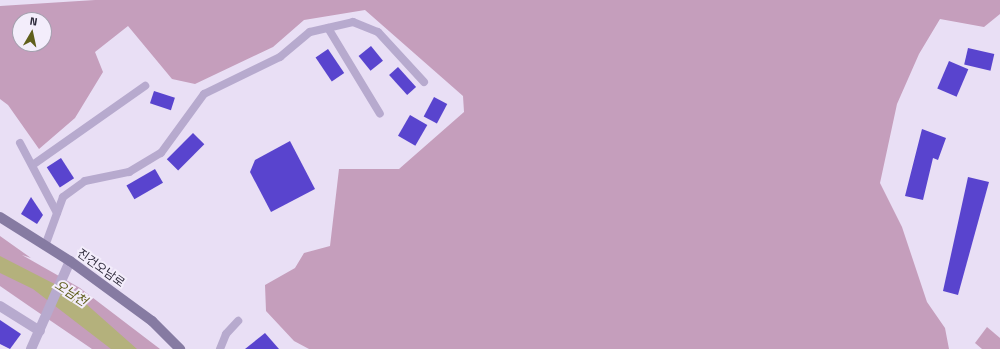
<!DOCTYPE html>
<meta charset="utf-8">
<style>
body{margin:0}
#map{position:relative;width:1000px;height:349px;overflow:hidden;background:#e9dff5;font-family:"Titillium Web","Noto Sans KR",sans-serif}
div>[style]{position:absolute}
.green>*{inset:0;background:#c59ebc}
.water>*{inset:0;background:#b4b17c}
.building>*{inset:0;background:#5944ce;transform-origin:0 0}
.lane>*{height:8px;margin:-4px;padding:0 4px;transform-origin:4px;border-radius:4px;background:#b7aace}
.street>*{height:10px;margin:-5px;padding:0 5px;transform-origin:5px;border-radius:5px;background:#b7aace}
.secondary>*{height:10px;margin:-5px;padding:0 5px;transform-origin:5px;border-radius:5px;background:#867ba2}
span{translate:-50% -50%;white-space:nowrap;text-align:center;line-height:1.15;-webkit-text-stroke:4px #f3edfb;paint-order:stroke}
.street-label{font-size:12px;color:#2e2a3b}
.water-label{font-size:13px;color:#605f1c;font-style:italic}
.north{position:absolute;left:12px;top:12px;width:40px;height:40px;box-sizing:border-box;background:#f3edfb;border:1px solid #a49fae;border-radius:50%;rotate:9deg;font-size:11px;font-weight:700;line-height:16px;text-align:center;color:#2e2a3b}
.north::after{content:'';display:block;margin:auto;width:14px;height:18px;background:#605f1c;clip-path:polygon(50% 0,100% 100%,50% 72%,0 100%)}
</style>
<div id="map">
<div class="green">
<i style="clip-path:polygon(evenodd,95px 0,1000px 0,1000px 14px,984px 27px,940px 19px,919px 54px,897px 104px,880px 183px,902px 227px,927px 302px,945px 328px,949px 349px,309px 349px,294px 341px,266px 311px,265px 285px,295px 268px,304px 253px,330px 246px,339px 169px,399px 169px,464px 112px,463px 96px,365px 10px,304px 20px,273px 47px,195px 84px,172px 79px,128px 26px,95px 52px,103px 72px,75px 118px,39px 149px,8px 105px,0 99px,0 6px,95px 0,20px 20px,44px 20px,44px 44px,20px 44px,20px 20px)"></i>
<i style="clip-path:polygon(0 236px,31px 258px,22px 255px,80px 288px,160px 349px,92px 349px,29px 306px,0 286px)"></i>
<i style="clip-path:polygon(987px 327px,1000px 338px,1000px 349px,982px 349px,975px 343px)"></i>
</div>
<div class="water">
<i style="clip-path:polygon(0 256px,76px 295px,137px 349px,111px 349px,33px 289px,0 273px)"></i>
</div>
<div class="building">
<i style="left:371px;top:46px;width:19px;height:16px;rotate:51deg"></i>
<i style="left:968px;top:48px;width:27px;height:17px;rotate:13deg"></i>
<i style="left:328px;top:49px;width:29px;height:15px;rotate:56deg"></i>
<i style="left:949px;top:61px;width:21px;height:30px;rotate:23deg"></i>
<i style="left:398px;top:67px;width:27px;height:12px;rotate:48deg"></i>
<i style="left:154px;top:91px;width:22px;height:13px;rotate:18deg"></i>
<i style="left:434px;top:97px;width:15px;height:22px;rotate:28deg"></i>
<i style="left:410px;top:115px;width:20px;height:24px;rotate:30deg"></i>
<i style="clip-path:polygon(922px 129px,946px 138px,938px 160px,933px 158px,923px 200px,905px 196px)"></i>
<i style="left:193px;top:133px;width:16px;height:37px;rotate:45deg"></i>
<i style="clip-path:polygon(290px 141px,315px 189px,271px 212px,250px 172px,255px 160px)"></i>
<i style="left:61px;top:158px;width:24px;height:17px;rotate:57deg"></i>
<i style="left:155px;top:169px;width:16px;height:33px;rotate:60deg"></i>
<i style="clip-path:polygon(968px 177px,989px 182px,958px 295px,943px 291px)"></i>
<i style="clip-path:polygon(31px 197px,43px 215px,37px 224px,21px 214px)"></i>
<i style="clip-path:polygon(0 320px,21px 334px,10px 349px,0 344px)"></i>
<i style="clip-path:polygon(265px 333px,279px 349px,245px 349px)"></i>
</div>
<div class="lane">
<i style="left:328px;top:28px;width:100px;rotate:58.8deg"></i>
<i style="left:20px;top:143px;width:79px;rotate:62.1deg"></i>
<i style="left:34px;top:164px;width:136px;rotate:-35.1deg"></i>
<i style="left:45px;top:246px;width:52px;rotate:-69.8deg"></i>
<i style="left:63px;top:197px;width:27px;rotate:-36deg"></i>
<i style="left:85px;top:181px;width:45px;rotate:-11.6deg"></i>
<i style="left:129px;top:172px;width:37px;rotate:-31deg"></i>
<i style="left:161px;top:153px;width:73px;rotate:-53.9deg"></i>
<i style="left:204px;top:94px;width:85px;rotate:-26deg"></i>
<i style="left:280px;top:57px;width:39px;rotate:-40deg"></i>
<i style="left:310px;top:32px;width:44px;rotate:-13.1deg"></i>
<i style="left:353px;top:22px;width:27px;rotate:22deg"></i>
<i style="left:378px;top:32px;width:68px;rotate:47.4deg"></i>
<i style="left:220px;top:349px;width:16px;rotate:-68deg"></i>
<i style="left:226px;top:334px;width:18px;rotate:-47deg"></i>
</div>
<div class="street">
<i style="left:0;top:306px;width:47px;rotate:32deg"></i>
<i style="left:31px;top:349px;width:96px;rotate:-66.1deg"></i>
</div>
<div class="secondary">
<i style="left:0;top:217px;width:83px;rotate:32.2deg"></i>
<i style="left:70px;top:261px;width:102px;rotate:36.2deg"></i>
<i style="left:152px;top:321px;width:40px;rotate:45deg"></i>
</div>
<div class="street-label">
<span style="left:101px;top:268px;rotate:36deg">진건오남로</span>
</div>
<div class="water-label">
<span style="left:71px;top:293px;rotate:33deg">오남천</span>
</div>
<div class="north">N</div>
</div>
